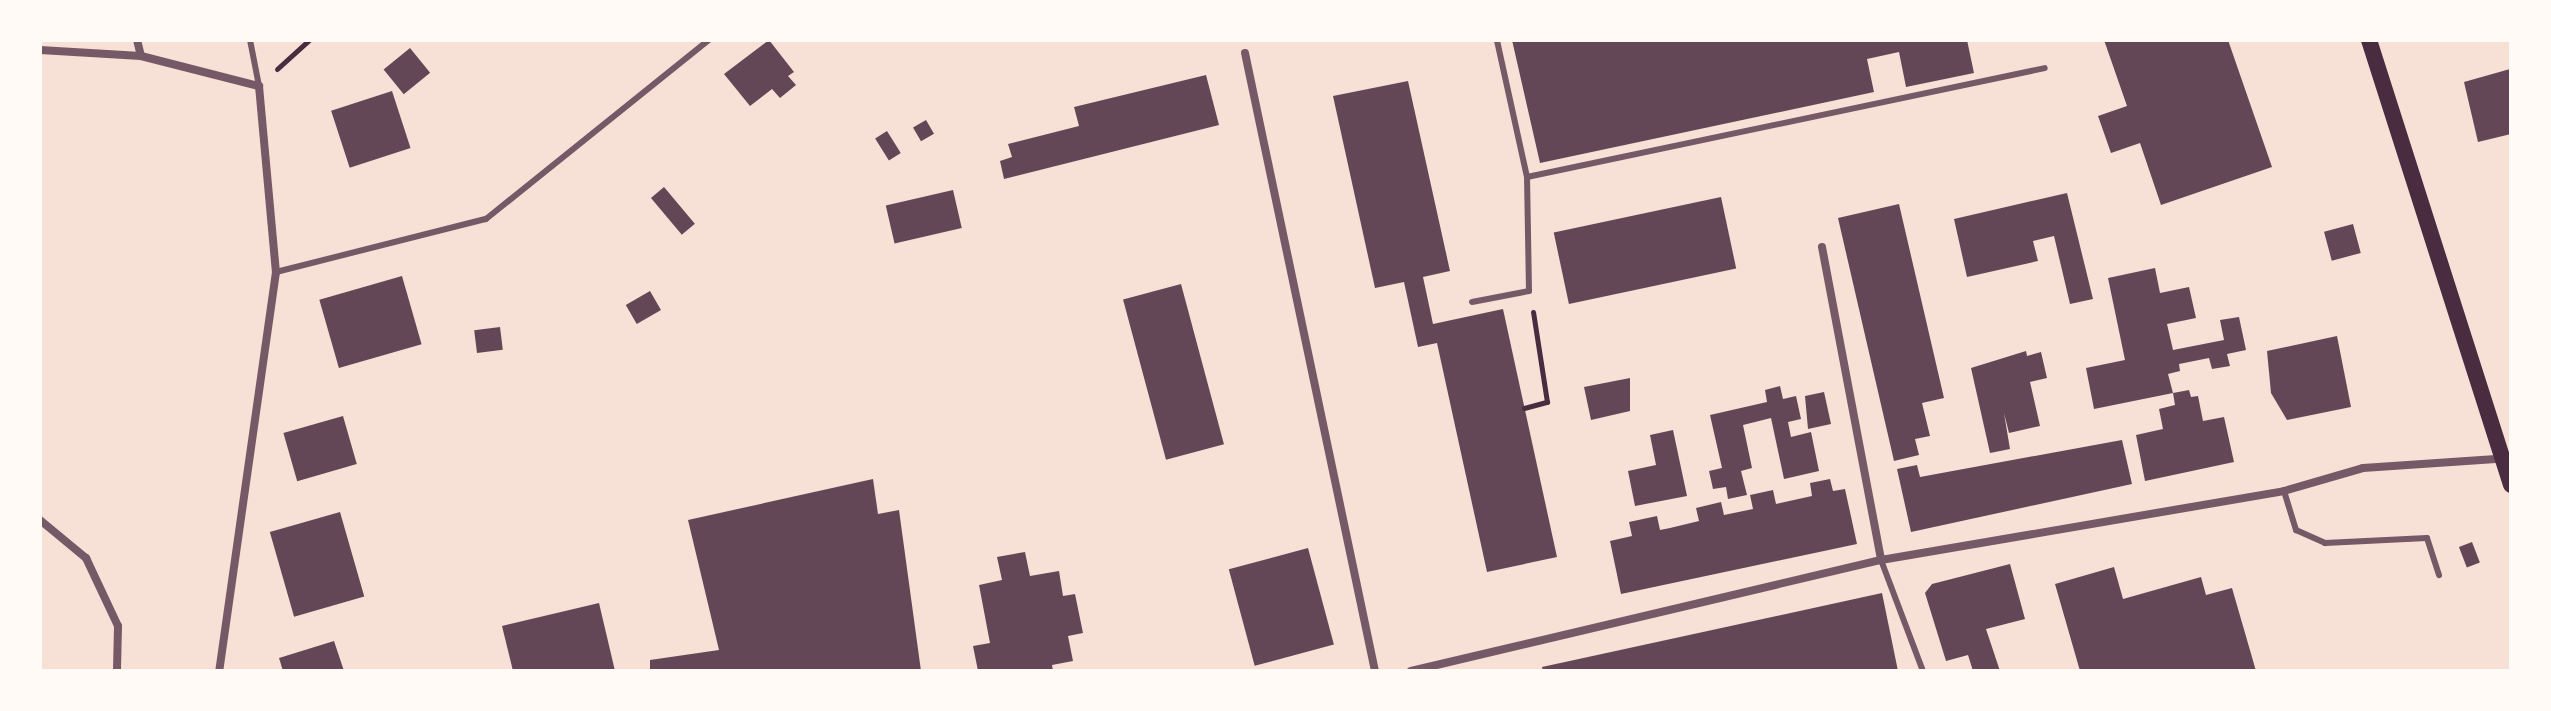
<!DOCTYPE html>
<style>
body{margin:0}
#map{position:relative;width:2551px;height:711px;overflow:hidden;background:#f7e1d7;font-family:Jost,sans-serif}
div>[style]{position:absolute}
.building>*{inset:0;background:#644757;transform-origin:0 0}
.path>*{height:5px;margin:-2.5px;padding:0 2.5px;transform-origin:2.5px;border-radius:2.5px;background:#4a2c40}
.service>*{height:6px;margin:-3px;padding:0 3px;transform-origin:3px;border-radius:3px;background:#755966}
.minor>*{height:8px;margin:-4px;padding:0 4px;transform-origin:4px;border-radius:4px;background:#755966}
.secondary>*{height:16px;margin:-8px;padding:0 8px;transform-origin:8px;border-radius:8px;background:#4a2c40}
span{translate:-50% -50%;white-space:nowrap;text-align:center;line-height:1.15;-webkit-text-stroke:7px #fffaf5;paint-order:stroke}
.frame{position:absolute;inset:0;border:42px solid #fffaf5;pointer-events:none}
</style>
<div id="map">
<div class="building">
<i style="clip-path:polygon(769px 40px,794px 72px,788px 76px,796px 85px,780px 98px,772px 89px,750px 106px,724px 74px)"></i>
<i style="clip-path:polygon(1512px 40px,1967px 40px,1974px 73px,1906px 87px,1899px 52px,1867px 59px,1874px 92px,1540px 163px)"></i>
<i style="clip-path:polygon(2104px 40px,2228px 40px,2272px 167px,2161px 205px,2140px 143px,2111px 153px,2098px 116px,2127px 106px)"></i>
<i style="left:410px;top:48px;width:32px;height:34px;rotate:51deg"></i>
<i style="clip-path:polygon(2510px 69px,2511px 134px,2478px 142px,2464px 82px)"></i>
<i style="clip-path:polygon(1206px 75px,1219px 125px,1004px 179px,1000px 161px,1012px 157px,1008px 144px,1079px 126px,1074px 107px)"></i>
<i style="clip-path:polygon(1408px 81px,1450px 271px,1423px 277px,1433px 324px,1503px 309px,1557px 557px,1487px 572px,1437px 343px,1418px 347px,1404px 282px,1375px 288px,1333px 96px)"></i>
<i style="left:392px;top:91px;width:60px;height:64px;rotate:72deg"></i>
<i style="left:926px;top:120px;width:16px;height:15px;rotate:60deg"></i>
<i style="left:887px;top:131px;width:26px;height:14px;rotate:58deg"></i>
<i style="left:664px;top:187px;width:48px;height:17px;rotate:50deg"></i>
<i style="left:953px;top:190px;width:39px;height:69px;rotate:77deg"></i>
<i style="clip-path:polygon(2067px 193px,2093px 299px,2070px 304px,2054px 236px,2033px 241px,2038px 261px,1967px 277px,1954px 219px)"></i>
<i style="left:1721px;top:197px;width:73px;height:171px;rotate:78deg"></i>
<i style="clip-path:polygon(1899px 204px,1944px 398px,1922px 403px,1930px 436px,1915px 439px,1919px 455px,1894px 461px,1838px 218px)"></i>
<i style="left:2353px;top:224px;width:30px;height:30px;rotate:75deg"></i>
<i style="clip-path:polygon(2155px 268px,2160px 293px,2189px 287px,2196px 318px,2167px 324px,2173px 350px,2224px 340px,2220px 320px,2239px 317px,2246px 350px,2227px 354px,2230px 366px,2212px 369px,2209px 358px,2179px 364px,2180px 371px,2168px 374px,2173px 393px,2094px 409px,2086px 368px,2125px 360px,2108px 278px)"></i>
<i style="left:402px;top:276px;width:71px;height:86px;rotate:74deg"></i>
<i style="left:1181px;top:284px;width:166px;height:60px;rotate:75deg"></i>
<i style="left:650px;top:291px;width:22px;height:28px;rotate:60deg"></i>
<i style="left:500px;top:327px;width:23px;height:26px;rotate:83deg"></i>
<i style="clip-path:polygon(2337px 336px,2351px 407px,2287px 420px,2271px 393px,2267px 351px)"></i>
<i style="clip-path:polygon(2026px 351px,2027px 356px,2041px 352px,2047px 378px,2030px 382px,2040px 426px,2009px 433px,2004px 413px,2010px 449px,1990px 453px,1971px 368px)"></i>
<i style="clip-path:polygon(1630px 378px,1630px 411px,1591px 420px,1584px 387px)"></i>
<i style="clip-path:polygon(1780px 386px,1783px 399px,1796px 396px,1801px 419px,1788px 422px,1791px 437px,1811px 432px,1819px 471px,1784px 479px,1771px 418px,1743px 425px,1752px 468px,1741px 471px,1747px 495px,1728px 499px,1726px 487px,1713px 489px,1709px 471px,1722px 468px,1710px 415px,1767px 402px,1765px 390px)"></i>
<i style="clip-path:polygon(2189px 390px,2191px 397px,2198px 396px,2203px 421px,2224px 417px,2234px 462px,2145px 481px,2136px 435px,2163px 429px,2159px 409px,2175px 405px,2173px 393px)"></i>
<i style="clip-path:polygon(1824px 392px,1831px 424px,1808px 429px,1805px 396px)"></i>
<i style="left:343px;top:416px;width:50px;height:62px;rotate:74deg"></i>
<i style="clip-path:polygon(1673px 430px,1687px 496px,1635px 506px,1628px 471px,1656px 465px,1650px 435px)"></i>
<i style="clip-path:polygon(2122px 440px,2132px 484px,1911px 532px,1897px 469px,1917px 465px,1920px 477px)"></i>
<i style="clip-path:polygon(873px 479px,878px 514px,899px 510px,921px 671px,650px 671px,650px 660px,719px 650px,688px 520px)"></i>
<i style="clip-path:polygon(1830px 479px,1833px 491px,1845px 489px,1857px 544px,1621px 594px,1610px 541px,1632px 536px,1629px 522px,1657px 516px,1660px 530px,1670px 528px,1699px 521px,1696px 508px,1721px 502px,1724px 515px,1753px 509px,1750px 495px,1773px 490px,1776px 504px,1812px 496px,1810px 483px)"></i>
<i style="left:340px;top:512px;width:88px;height:73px;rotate:74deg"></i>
<i style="left:2472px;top:542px;width:22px;height:14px;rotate:69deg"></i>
<i style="left:1308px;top:548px;width:100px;height:82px;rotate:75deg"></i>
<i style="clip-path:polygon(1025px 552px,1030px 576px,1059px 571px,1063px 596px,1075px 594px,1083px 633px,1068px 636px,1073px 661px,1052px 665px,1053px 671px,978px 671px,973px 646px,990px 643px,979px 585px,1002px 580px,997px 557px)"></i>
<i style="clip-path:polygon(2010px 564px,2025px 619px,1986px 629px,2000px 671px,1973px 671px,1968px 655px,1946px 661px,1925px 593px,1932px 584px)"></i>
<i style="clip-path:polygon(2114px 567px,2123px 599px,2201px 577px,2206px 595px,2232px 588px,2256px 671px,2080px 671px,2055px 584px)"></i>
<i style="clip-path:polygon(1882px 593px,1898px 671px,1543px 671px,1542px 667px)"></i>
<i style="clip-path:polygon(599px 603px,615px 671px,513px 671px,502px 626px)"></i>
<i style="clip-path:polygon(334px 641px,344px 671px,283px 671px,279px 658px)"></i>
</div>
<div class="path">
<i style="left:277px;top:69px;width:43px;rotate:-42.2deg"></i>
<i style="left:1524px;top:408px;width:24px;rotate:-15deg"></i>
<i style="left:1547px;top:402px;width:91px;rotate:-98.8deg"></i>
</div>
<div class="service">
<i style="left:250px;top:40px;width:47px;rotate:78.9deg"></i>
<i style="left:1527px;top:177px;width:529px;rotate:-11.88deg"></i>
<i style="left:276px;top:272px;width:217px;rotate:-14.2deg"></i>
<i style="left:486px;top:219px;width:286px;rotate:-38.8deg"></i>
<i style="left:1472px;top:302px;width:58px;rotate:-10.9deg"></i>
<i style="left:1529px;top:291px;width:114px;rotate:-91deg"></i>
<i style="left:1527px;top:177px;width:140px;rotate:-102.4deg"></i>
<i style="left:2284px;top:491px;width:41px;rotate:72.9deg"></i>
<i style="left:2296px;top:530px;width:32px;rotate:24deg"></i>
<i style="left:2325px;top:543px;width:102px;rotate:-2.8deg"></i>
<i style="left:2427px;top:538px;width:39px;rotate:72deg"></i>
<i style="left:1881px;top:560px;width:119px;rotate:69.3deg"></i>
</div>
<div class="minor">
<i style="left:137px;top:40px;width:16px;rotate:76deg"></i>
<i style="left:40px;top:50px;width:101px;rotate:3.4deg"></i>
<i style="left:141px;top:56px;width:122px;rotate:14.3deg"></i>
<i style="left:259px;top:86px;width:187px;rotate:84.8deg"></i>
<i style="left:276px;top:272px;width:403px;rotate:98.1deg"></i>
<i style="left:1245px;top:53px;width:632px;rotate:78.12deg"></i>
<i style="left:1822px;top:247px;width:319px;rotate:79.3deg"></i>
<i style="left:40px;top:520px;width:60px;rotate:39.6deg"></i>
<i style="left:86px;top:558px;width:75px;rotate:64.8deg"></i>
<i style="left:118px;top:626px;width:45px;rotate:91.3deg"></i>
<i style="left:1411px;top:671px;width:483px;rotate:-13.3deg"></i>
<i style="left:1881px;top:560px;width:409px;rotate:-9.7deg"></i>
<i style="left:2284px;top:491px;width:82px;rotate:-16.2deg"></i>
<i style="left:2363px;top:468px;width:148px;rotate:-3.9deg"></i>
</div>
<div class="secondary">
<i style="left:2369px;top:40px;width:467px;rotate:72.3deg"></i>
</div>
<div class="frame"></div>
</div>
